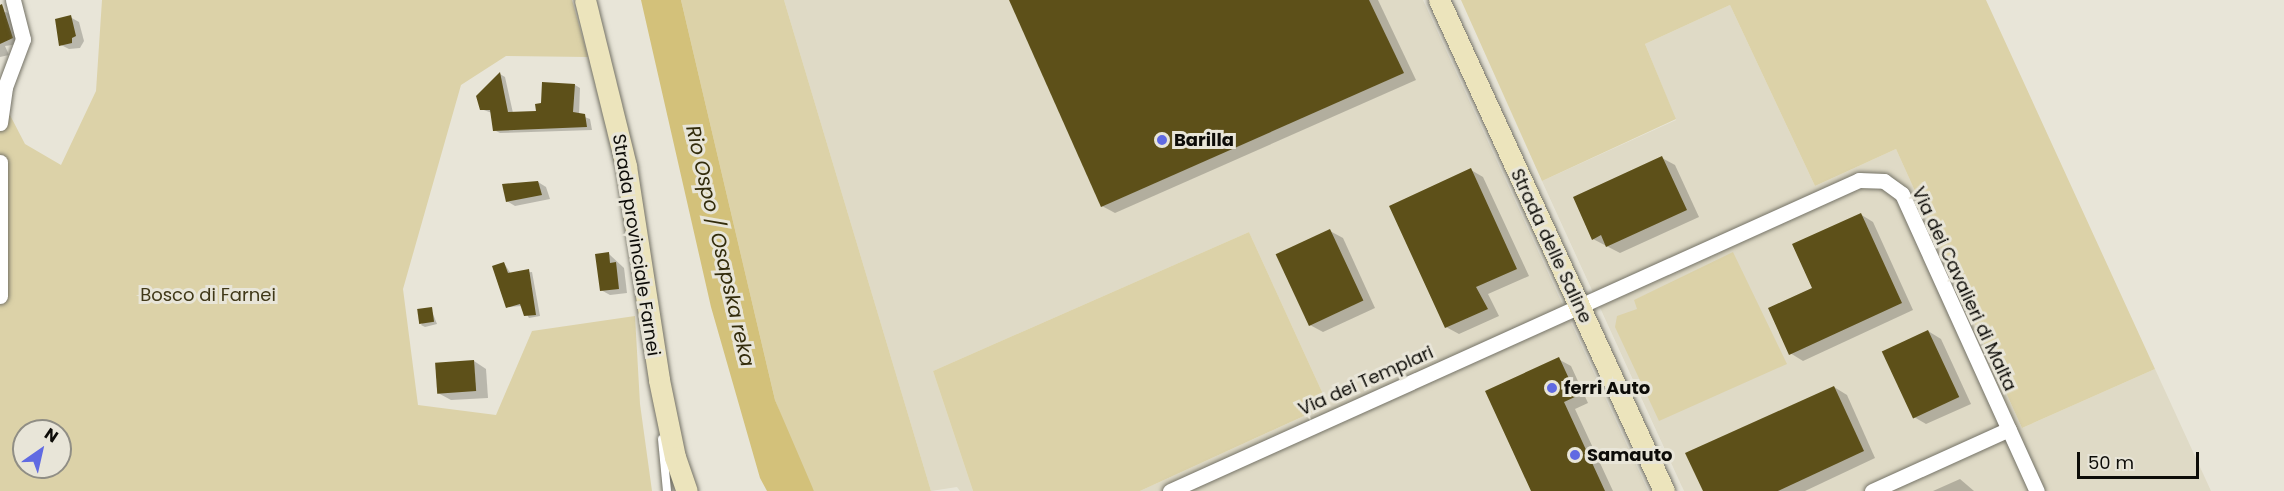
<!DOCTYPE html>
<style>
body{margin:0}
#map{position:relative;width:2284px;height:491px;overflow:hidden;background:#e8e5d8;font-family:Poppins,sans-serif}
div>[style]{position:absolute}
.built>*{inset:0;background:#dfdac6}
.green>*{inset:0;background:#dcd2a8}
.water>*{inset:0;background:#d3c17a}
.shadow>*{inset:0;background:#0003}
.building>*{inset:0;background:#5d5019;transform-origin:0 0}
.roads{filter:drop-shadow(0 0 2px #747266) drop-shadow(0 0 2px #747266)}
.lane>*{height:8px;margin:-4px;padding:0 4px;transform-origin:4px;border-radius:4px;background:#fff}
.street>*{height:15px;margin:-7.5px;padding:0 7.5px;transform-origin:7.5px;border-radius:7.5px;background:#fff}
.secondary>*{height:21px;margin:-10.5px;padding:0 10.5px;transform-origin:10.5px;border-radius:10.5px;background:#ece4bc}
.dots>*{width:16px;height:16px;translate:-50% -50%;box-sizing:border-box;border:3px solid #e8e5d8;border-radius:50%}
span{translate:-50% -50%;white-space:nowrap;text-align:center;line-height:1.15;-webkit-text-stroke:6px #e8e5d8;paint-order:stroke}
.poi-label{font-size:18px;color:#0d0c08;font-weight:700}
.left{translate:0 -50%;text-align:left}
.street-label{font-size:18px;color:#0d0c08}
.park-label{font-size:18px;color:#403818}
.water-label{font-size:20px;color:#332c0b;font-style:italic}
.north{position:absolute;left:12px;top:419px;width:60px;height:60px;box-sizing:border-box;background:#e8e5d8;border:2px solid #908e85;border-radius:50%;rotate:34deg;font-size:16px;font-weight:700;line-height:24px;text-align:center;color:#0d0c08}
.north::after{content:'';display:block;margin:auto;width:21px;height:27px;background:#606ae2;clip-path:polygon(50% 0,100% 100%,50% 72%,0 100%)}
.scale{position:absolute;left:2077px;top:452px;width:122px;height:27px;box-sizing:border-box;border:3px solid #0d0c08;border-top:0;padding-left:8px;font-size:18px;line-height:21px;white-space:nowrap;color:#0d0c08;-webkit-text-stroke:4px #e8e5d8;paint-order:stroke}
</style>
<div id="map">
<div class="built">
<i style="clip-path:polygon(784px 0,1423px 0,1648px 491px,1140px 491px,1328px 405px,1249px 232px,933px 371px,973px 491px,960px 491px,957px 487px,931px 491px)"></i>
<i style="clip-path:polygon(1730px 5px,1815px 186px,1896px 149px,2022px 428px,2155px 369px,2211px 491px,1684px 491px,1542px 181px,1676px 120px,1645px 44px)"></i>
</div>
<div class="green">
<i style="clip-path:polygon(evenodd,102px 0,572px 0,588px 57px,506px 56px,461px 85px,403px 289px,418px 405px,496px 415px,532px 331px,635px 316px,640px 404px,652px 491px,0 491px,0 96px,25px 144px,61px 165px,96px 91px,102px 0,24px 431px,60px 431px,60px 467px,24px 467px,24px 431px)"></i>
<i style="clip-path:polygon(681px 0,784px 0,931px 491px,814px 491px,803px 472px,775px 400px)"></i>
<i style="clip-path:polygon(1461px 0,1986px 0,2155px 369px,2022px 428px,1896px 149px,1815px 186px,1730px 5px,1645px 44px,1676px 119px,1542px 181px)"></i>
<i style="clip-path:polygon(1249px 232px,1328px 405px,1140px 491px,973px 491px,933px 371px)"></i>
<i style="clip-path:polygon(1733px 252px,1787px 364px,1659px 421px,1615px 327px,1617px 316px,1637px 309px,1634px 300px)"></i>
</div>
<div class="water">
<i style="clip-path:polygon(641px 0,681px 0,775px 400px,814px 491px,767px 491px,760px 478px,711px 307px)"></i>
</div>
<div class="shadow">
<i style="clip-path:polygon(1010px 0,1378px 0,1416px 80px,1115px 213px,1102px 206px)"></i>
<i style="clip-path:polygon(6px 12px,14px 17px,20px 44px,5px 46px,9px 55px,0 57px,0 14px)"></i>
<i style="clip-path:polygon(70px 17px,79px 22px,84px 41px,80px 48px,69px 49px,61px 45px)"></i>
<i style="clip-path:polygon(500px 74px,505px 77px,513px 113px,537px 113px,543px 104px,575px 85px,580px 88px,579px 115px,590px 119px,592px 130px,500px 133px,494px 130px,492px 113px,481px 109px)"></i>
<i style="clip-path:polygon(1662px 158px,1675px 165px,1699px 217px,1620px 253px,1593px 239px)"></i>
<i style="clip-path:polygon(1471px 170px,1483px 177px,1529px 276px,1488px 294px,1499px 316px,1459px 334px,1446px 327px)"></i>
<i style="clip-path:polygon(538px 182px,546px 187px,550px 199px,515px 206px,507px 201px)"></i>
<i style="clip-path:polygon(1860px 214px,1873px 222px,1913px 310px,1803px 361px,1790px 353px,1814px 288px)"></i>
<i style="clip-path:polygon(1330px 231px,1343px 238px,1375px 308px,1323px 332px,1310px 325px)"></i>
<i style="clip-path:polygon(609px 254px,624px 268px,627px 293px,610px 295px,601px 290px)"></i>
<i style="clip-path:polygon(504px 263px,511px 274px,532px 272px,540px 316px,529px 318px,522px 306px,508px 307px)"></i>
<i style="clip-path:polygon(431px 309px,437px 324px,425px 327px,421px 325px)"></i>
<i style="clip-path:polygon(1928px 331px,1941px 339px,1971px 404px,1926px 424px,1914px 417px)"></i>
<i style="clip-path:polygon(1558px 359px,1571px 366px,1588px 403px,1575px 409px,1613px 491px,1532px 491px)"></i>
<i style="clip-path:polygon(474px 361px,486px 369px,488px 398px,451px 400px,438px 393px)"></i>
<i style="clip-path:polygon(1834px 387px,1847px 395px,1875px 458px,1805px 491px,1705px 491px)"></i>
<i style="clip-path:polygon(1960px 479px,1974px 491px,1933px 491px)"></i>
</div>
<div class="building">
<i style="clip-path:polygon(1009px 0,1369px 0,1404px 73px,1101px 207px)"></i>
<i style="clip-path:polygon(2px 4px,13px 38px,0 44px,0 5px)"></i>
<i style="clip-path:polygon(71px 15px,76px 36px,72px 38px,72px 43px,59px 46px,55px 19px)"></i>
<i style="clip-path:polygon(500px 72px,508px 112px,536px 111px,535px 104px,541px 103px,542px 82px,575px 84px,573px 112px,585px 114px,587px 127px,493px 131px,490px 110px,480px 110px,476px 96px)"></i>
<i style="clip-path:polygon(1662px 156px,1687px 210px,1606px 247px,1601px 235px,1592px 240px,1573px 197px)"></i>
<i style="clip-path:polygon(1471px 168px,1517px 269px,1476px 287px,1488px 309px,1445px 328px,1389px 206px)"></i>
<i style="clip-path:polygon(538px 181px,542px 195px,506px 202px,502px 184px)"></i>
<i style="clip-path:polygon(1861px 213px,1902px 303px,1789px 355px,1768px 308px,1812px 288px,1792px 244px)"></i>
<i style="left:1330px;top:229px;width:79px;height:60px;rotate:65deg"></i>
<i style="clip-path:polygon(609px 252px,610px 263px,616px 262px,619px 289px,600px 291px,595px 254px)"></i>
<i style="clip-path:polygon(504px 262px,508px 273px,529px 269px,536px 315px,524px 316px,520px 304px,506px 308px,492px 266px)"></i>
<i style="left:432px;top:307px;width:15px;height:15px;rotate:82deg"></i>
<i style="left:1928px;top:330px;width:74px;height:51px;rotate:65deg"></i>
<i style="clip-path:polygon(1559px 357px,1577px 396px,1564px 402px,1605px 491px,1531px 491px,1485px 391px)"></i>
<i style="left:474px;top:360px;width:31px;height:39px;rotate:86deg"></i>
<i style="clip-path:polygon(1834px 386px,1864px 451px,1778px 491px,1703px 491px,1685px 453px)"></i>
</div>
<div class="roads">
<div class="lane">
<i style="left:662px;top:439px;width:52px;rotate:84.5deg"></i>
</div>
<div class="street">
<i style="left:0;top:123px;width:36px;rotate:-82deg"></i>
<i style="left:5px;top:87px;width:51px;rotate:-69.4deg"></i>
<i style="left:23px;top:39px;width:40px;rotate:-104.4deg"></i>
<i style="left:0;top:162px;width:134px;rotate:90deg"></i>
<i style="left:1170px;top:491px;width:756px;rotate:-24.29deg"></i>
<i style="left:1859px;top:180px;width:25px;rotate:2deg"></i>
<i style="left:1884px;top:181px;width:22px;rotate:36deg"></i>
<i style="left:1902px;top:194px;width:326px;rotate:65.6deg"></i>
<i style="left:1872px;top:491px;width:150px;rotate:-24.3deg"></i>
</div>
<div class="secondary">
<i style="left:585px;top:0;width:171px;rotate:76.1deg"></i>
<i style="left:626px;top:166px;width:217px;rotate:81.2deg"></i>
<i style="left:659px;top:380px;width:79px;rotate:78.3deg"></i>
<i style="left:675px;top:457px;width:36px;rotate:71deg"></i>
<i style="left:1439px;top:0;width:540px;rotate:65.38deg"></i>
</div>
</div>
<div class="dots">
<i style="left:1162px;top:140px;background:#606ae2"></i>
<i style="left:1552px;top:388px;background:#606ae2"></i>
<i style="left:1575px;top:455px;background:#606ae2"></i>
</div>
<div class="poi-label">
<span class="left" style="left:1174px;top:140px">Barilla</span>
<span class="left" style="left:1564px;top:388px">ferri Auto</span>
<span class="left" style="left:1587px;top:455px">Samauto</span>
</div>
<div class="street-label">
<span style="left:636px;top:245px;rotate:81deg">Strada provinciale Farnei</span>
<span style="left:1551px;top:246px;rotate:65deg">Strada delle Saline</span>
<span style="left:1964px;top:289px;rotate:65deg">Via dei Cavalieri di Malta</span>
<span style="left:1366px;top:381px;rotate:-24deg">Via dei Templari</span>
</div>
<div class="park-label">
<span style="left:208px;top:295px">Bosco di Farnei</span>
</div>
<div class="water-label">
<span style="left:720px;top:246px;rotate:77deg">Rio Ospo / Osapska reka</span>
</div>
<div class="north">N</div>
<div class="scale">50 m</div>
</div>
